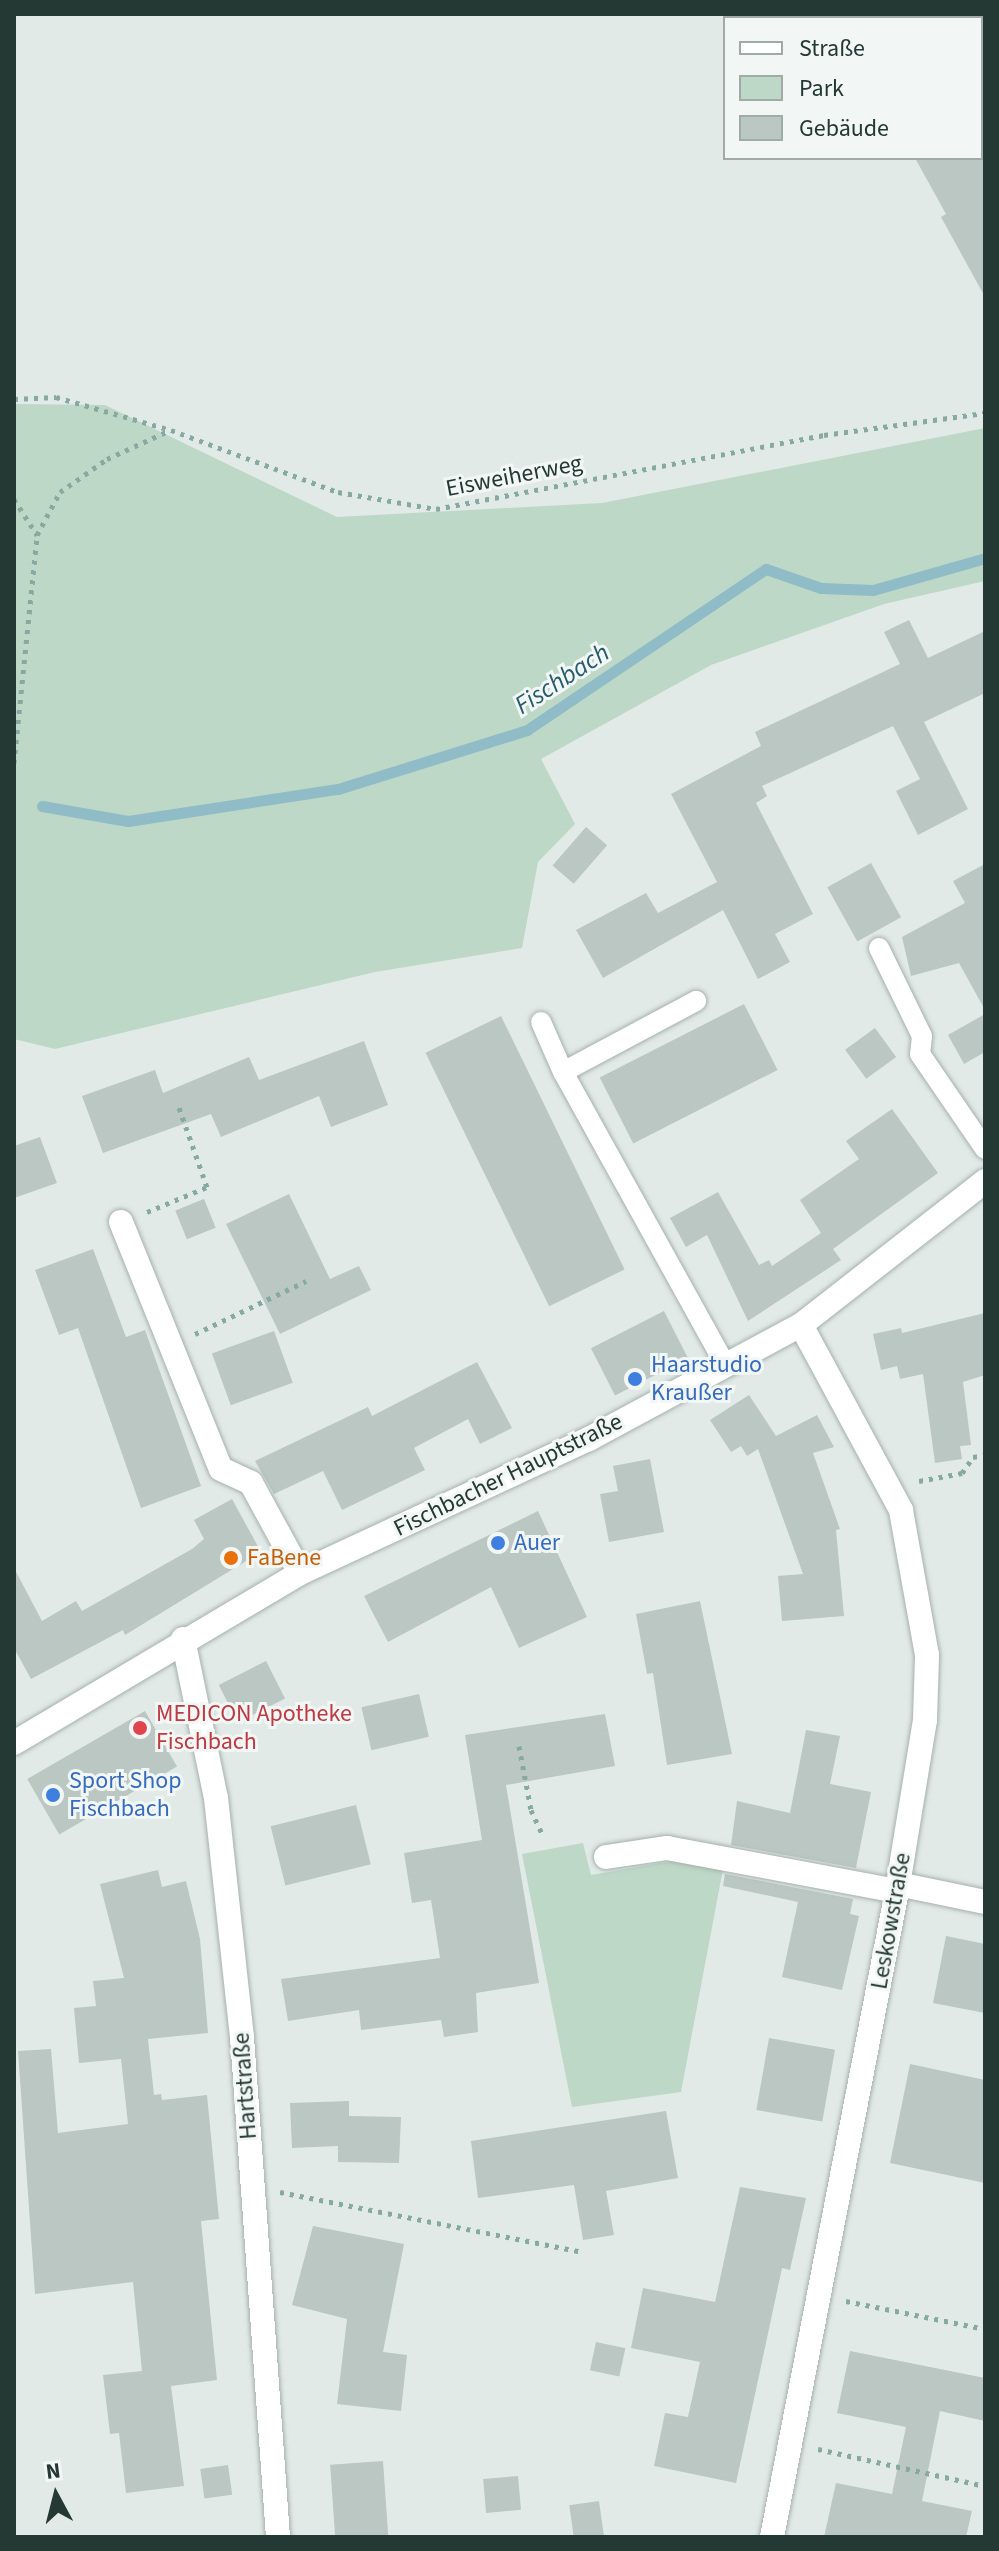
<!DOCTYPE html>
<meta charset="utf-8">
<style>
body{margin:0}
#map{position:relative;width:999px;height:2551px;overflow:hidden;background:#e2eae7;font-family:"Source Sans 3",sans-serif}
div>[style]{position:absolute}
.green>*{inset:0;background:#bdd8c6}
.stream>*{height:11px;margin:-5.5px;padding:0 5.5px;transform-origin:5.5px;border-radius:5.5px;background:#90bcc8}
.building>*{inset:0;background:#bac7c3;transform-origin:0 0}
.path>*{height:5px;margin-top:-2.5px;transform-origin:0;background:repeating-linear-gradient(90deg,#86aaa1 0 4px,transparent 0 10px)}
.roads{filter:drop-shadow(0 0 2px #a5b1ae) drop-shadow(0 0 2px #a5b1ae)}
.service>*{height:20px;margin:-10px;padding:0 10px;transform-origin:10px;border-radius:10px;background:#fff}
.minor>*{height:24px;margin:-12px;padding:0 12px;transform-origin:12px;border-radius:12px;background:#fff}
.secondary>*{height:24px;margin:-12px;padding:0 12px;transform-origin:12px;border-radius:12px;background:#fff}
.dots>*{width:22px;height:22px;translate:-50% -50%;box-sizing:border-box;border:4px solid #f2f7f5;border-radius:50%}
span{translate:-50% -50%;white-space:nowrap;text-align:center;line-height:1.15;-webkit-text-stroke:6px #f2f7f5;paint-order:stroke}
.street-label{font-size:24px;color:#243934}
.shop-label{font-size:24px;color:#366cbe}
.left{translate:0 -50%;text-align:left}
.food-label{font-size:24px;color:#c56008}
.health-label{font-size:24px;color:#be3a42}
.water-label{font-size:26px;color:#265c6d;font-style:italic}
.frame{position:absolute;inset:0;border:16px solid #243934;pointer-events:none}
.legend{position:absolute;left:723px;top:16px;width:260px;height:144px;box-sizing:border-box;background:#f2f7f5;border:2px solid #a0aba8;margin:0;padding:10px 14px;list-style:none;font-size:24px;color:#243934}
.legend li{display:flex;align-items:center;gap:16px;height:40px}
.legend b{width:40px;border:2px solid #a0aba8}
.north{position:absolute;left:16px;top:2455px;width:80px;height:80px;-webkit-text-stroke:6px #f2f7f5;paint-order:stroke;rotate:353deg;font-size:22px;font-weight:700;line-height:32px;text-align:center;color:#243934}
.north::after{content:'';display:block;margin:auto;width:28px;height:36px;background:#243934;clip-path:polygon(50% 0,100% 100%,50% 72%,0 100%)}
</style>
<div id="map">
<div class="green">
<i style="clip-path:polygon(14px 404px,105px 405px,337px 517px,602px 503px,985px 428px,985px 581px,884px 604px,711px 665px,541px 759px,575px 824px,538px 862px,522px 948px,375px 972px,55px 1049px,14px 1039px)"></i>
<i style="clip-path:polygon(583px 1843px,591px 1875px,672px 1861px,723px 1869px,681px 2092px,572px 2107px,522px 1854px)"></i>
</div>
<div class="stream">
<i style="left:42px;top:806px;width:87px;rotate:9.9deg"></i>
<i style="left:128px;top:821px;width:212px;rotate:-8.7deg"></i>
<i style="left:338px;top:789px;width:198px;rotate:-17.3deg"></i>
<i style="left:527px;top:730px;width:288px;rotate:-34deg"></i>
<i style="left:766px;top:569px;width:58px;rotate:19.1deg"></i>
<i style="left:821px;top:588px;width:52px;rotate:2.2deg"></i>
<i style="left:873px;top:590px;width:116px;rotate:-15.9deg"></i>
</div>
<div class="building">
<i style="clip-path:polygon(915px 158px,985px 158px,985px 297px,941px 217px,946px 214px)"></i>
<i style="clip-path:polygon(909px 620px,928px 658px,985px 631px,985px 693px,924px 722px,968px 809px,918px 835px,896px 791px,920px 779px,893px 726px,762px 786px,767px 796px,756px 803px,813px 914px,775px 934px,790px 962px,758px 979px,723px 910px,603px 978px,576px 930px,646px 893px,658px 913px,717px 882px,671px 794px,761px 746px,755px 732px,900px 664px,884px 632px)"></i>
<i style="left:586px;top:827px;width:28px;height:51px;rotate:41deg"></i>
<i style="left:871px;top:863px;width:62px;height:50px;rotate:61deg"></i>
<i style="clip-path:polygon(985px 864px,985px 1010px,959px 963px,911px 976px,902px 937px,965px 903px,953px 881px)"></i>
<i style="left:744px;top:1004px;width:74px;height:162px;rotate:63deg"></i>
<i style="clip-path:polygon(985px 1014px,985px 1052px,964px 1064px,948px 1035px)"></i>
<i style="left:501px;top:1016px;width:282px;height:84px;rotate:64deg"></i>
<i style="left:875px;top:1028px;width:36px;height:37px;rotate:54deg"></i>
<i style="clip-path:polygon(364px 1041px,388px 1105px,331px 1127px,319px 1096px,221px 1137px,211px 1114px,103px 1153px,82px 1096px,155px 1070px,163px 1093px,249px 1057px,259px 1080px)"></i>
<i style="clip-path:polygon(892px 1109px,938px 1173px,833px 1249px,841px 1260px,748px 1321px,707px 1235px,686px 1247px,670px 1218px,718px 1192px,759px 1265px,769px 1260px,772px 1266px,821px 1233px,800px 1200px,859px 1159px,846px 1141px)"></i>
<i style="clip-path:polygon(40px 1137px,57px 1183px,14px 1198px,14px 1146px)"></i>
<i style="clip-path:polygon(289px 1194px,330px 1279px,359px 1266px,371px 1290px,280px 1334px,226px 1224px)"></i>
<i style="left:204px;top:1199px;width:31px;height:31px;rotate:68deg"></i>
<i style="clip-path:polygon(93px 1249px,126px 1337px,145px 1330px,201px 1486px,141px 1508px,78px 1328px,59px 1335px,35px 1270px)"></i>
<i style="left:664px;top:1311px;width:53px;height:82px;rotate:63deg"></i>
<i style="clip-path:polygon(985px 1313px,985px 1375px,963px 1382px,971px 1445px,960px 1446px,962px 1459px,935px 1463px,923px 1374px,900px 1379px,897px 1366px,881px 1370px,873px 1334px,901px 1328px,902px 1333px)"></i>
<i style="left:274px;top:1331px;width:55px;height:66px;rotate:70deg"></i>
<i style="clip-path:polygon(477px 1362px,512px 1428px,480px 1444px,468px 1419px,414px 1448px,425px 1470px,342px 1510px,323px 1471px,274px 1494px,255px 1461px,368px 1407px,372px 1416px)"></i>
<i style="clip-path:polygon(749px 1395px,776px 1436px,817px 1415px,834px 1447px,813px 1453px,840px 1529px,836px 1530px,844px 1616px,782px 1621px,778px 1576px,803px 1574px,758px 1449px,747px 1456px,741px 1446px,731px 1452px,710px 1420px)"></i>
<i style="clip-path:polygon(650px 1459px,664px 1532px,609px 1542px,600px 1494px,618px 1491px,613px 1466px)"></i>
<i style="clip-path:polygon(232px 1499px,261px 1552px,125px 1635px,123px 1630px,31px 1679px,14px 1648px,14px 1568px,42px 1621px,76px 1601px,82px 1611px,192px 1549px,204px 1539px,194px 1520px)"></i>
<i style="clip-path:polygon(538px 1511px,587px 1617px,519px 1648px,491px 1587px,388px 1642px,364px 1596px)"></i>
<i style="clip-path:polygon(700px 1601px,732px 1754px,667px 1765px,653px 1673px,647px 1674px,636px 1614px)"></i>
<i style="left:266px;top:1661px;width:42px;height:53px;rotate:63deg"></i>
<i style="left:419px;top:1694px;width:44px;height:59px;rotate:77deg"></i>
<i style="left:145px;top:1711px;width:64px;height:136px;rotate:60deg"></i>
<i style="clip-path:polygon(605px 1714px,615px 1766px,506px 1785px,539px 1983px,476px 1993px,478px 2032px,444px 2037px,441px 2020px,361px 2030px,359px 2010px,288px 2021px,281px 1979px,440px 1958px,431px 1900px,412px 1903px,404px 1853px,482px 1840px,465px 1735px)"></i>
<i style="clip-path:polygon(806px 1730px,840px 1736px,830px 1784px,871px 1792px,856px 1868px,731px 1845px,737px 1801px,790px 1813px)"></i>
<i style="left:356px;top:1805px;width:61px;height:88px;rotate:76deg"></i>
<i style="clip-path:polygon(158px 1870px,162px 1887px,186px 1881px,200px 1939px,208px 2033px,148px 2039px,154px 2095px,161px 2094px,162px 2100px,207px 2095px,219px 2219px,201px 2221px,217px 2380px,171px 2386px,184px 2486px,126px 2493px,119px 2433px,110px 2434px,103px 2375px,142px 2371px,133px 2282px,35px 2294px,18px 2051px,51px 2049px,58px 2133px,128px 2124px,121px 2059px,79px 2063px,74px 2008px,96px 2006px,93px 1981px,124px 1978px,100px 1884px)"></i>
<i style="clip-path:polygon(725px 1874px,853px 1899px,850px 1914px,859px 1916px,842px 1990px,782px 1977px,798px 1902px,723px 1886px)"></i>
<i style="clip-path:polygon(946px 1936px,985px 1944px,985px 2013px,933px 2003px)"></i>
<i style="left:769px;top:2038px;width:67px;height:73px;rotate:10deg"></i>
<i style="clip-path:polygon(910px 2064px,985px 2080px,985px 2183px,890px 2163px)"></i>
<i style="clip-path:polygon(349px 2101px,349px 2116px,401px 2117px,399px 2163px,338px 2162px,338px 2146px,292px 2148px,290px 2103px)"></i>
<i style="clip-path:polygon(666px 2111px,678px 2178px,606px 2191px,614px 2235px,583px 2240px,574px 2185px,478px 2198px,471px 2141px)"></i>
<i style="clip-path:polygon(740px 2187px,806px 2198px,790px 2270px,782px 2268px,736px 2483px,654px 2466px,665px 2413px,688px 2417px,700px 2362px,631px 2348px,643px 2288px,715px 2302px)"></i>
<i style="clip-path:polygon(313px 2226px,404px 2244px,383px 2352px,407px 2355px,401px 2411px,337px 2404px,347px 2319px,292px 2305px)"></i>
<i style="left:596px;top:2342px;width:30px;height:29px;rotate:12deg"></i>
<i style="clip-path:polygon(850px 2351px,985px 2378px,985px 2421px,940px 2411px,922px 2501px,972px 2511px,966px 2537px,824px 2537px,836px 2483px,892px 2494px,906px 2427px,837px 2413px)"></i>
<i style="left:383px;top:2461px;width:76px;height:53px;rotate:86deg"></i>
<i style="left:228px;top:2465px;width:30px;height:28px;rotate:82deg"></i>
<i style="left:518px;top:2476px;width:34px;height:35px;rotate:85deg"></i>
<i style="left:599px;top:2501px;width:36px;height:30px;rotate:82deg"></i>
</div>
<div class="path">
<i style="left:919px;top:14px;width:4px;rotate:63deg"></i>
<i style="left:981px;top:129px;width:8px;rotate:60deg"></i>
<i style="left:14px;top:399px;width:42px;rotate:-2.7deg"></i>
<i style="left:56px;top:397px;width:120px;rotate:16deg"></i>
<i style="left:171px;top:430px;width:178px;rotate:20.4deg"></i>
<i style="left:338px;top:492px;width:99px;rotate:9.8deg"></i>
<i style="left:436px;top:509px;width:395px;rotate:-10.8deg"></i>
<i style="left:824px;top:435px;width:162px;rotate:-7.8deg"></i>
<i style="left:14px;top:499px;width:43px;rotate:57.4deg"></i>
<i style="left:14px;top:763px;width:229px;rotate:-84.2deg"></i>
<i style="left:37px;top:535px;width:49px;rotate:-61.9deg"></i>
<i style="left:60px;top:492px;width:57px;rotate:-35.1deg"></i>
<i style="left:107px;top:459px;width:69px;rotate:-24.7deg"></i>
<i style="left:147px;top:1212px;width:65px;rotate:-22.6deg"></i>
<i style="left:207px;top:1187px;width:90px;rotate:-109.4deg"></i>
<i style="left:195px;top:1334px;width:123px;rotate:-25.5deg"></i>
<i style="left:919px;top:1481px;width:44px;rotate:-10.5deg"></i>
<i style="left:962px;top:1473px;width:19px;rotate:-55deg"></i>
<i style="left:973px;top:1457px;width:12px;rotate:-9deg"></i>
<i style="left:519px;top:1746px;width:65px;rotate:79.4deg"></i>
<i style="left:531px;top:1810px;width:29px;rotate:65deg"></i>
<i style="left:280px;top:2192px;width:305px;rotate:11.2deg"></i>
<i style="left:846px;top:2301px;width:142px;rotate:11.4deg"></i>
<i style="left:818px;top:2449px;width:171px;rotate:12.5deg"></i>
</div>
<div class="roads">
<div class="service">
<i style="left:879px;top:948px;width:98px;rotate:64deg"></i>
<i style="left:922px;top:1036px;width:18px;rotate:96deg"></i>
<i style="left:920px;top:1054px;width:115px;rotate:55.6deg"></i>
<i style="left:541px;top:1022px;width:55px;rotate:66.3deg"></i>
<i style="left:563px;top:1072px;width:336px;rotate:61deg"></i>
<i style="left:563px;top:1072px;width:151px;rotate:-28.1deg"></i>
</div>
<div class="minor">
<i style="left:121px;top:1222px;width:266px;rotate:68deg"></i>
<i style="left:221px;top:1469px;width:33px;rotate:25deg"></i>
<i style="left:251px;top:1483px;width:102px;rotate:61.4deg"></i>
<i style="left:183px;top:1639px;width:162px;rotate:78.3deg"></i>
<i style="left:216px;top:1798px;width:240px;rotate:83.8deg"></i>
<i style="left:242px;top:2037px;width:501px;rotate:85.88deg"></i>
<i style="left:606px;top:1857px;width:62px;rotate:-8.4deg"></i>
<i style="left:667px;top:1848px;width:234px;rotate:10.6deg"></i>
<i style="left:898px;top:1884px;width:89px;rotate:11.7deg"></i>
<i style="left:772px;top:2537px;width:658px;rotate:-79.05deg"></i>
<i style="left:897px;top:1891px;width:173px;rotate:-80.7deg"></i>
<i style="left:925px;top:1720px;width:65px;rotate:-88.2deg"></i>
<i style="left:927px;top:1655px;width:147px;rotate:-100.2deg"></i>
<i style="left:901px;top:1510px;width:210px;rotate:-118.4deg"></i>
</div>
<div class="secondary">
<i style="left:14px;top:1743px;width:333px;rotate:-30.7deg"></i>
<i style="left:300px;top:1573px;width:319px;rotate:-24.9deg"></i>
<i style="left:589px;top:1439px;width:241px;rotate:-28.3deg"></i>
<i style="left:801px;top:1325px;width:234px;rotate:-38deg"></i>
</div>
</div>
<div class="dots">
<i style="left:635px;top:1379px;background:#3f7fe0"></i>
<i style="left:498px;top:1543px;background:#3f7fe0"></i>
<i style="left:231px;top:1558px;background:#e8710a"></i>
<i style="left:140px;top:1728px;background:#e0444e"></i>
<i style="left:53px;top:1795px;background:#3f7fe0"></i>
</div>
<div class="street-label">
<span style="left:514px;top:476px;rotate:-11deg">Eisweiherweg</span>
<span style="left:508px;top:1475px;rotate:-26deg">Fischbacher Hauptstraße</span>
<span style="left:891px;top:1921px;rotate:-80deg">Leskowstraße</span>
<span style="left:245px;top:2086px;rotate:-94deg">Hartstraße</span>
</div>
<div class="shop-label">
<span class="left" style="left:651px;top:1379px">Haarstudio<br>Kraußer</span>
<span class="left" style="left:514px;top:1543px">Auer</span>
<span class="left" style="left:69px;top:1795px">Sport Shop<br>Fischbach</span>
</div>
<div class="food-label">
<span class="left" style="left:247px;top:1558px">FaBene</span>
</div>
<div class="health-label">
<span class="left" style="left:156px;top:1728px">MEDICON Apotheke<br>Fischbach</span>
</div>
<div class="water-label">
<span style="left:562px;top:679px;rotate:-33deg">Fischbach</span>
</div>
<div class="frame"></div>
<ul class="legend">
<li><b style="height:10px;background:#fff"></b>Straße</li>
<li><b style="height:22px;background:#bdd8c6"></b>Park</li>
<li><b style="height:22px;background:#bac7c3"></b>Gebäude</li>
</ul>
<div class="north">N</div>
</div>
